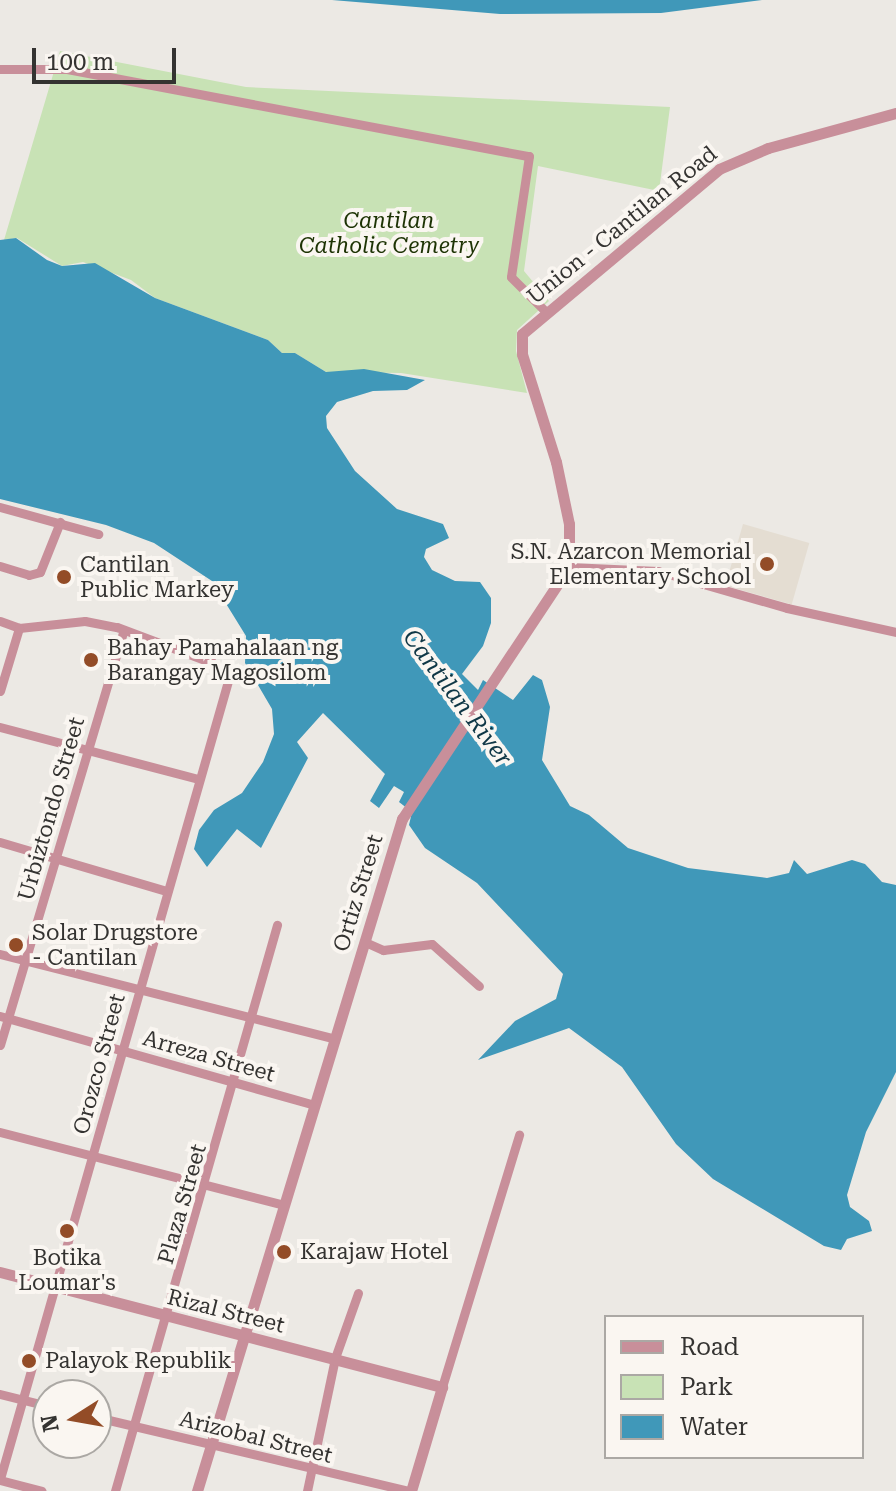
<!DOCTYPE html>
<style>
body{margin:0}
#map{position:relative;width:896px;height:1491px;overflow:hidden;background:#ece9e4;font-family:"Roboto Serif",serif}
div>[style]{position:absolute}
.built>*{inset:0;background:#e4ddd2;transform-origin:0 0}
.green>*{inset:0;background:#c8e2b5}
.water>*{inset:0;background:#4098b9}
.minor>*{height:9px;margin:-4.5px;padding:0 4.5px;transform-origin:4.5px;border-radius:4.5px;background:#c88f9a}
.tertiary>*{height:11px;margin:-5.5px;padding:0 5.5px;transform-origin:5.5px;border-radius:5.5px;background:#c88f9a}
.dots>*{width:22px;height:22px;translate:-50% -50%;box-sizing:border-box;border:4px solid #faf6f1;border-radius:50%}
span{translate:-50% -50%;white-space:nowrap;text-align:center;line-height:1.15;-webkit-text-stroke:8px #faf6f1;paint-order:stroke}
.park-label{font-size:22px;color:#1d3304;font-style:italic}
.street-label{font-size:22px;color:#343331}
.poi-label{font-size:22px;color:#343331}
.right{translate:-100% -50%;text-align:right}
.left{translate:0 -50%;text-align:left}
.water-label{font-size:24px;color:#0f3746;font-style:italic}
.legend{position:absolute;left:604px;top:1315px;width:260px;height:144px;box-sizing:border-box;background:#faf6f1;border:2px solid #aba8a4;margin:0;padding:10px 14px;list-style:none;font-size:24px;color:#343331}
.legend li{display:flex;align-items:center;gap:16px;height:40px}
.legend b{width:40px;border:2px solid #aba8a4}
.north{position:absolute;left:32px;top:1379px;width:80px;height:80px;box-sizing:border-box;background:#faf6f1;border:2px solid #aba8a4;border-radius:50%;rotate:259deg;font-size:22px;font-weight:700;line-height:32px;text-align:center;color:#343331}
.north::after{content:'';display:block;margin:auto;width:28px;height:36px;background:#934c27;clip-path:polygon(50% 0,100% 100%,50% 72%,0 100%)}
.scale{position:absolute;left:32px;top:48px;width:144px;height:36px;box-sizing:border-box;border:4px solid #343331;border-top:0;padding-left:10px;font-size:24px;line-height:28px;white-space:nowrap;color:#343331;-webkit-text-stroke:6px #faf6f1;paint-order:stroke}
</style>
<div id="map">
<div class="built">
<i style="left:743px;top:524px;width:69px;height:64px;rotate:16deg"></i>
</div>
<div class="green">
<i style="clip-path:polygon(60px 51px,246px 87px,670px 107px,659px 191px,538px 166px,524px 271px,549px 301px,517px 330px,516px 351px,527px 393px,401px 373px,326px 372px,295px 353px,282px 353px,268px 340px,155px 298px,131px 280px,83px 262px,62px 266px,17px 238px,4px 240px)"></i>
</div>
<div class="water">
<i style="clip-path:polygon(332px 0,762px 0,661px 13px,500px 14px)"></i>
<i style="clip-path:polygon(16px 238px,47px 260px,62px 266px,95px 263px,155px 298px,268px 340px,282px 353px,295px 353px,326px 372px,364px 369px,425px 380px,407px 390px,373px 391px,337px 402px,326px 416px,327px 428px,355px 471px,397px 509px,443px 524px,449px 538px,426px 549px,424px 557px,432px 570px,455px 581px,480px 582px,491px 598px,491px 623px,483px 646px,462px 674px,478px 690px,483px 680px,513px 700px,533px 675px,542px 680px,550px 707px,542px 760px,570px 806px,589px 815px,628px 848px,688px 868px,767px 878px,789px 873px,794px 860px,807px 874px,852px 860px,865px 864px,882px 882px,896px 885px,896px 1072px,866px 1132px,847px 1195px,850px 1207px,869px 1221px,872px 1231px,847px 1239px,841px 1250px,824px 1246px,713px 1179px,676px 1144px,622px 1067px,569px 1028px,478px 1060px,515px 1021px,556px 999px,563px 974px,477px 883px,425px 848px,409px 825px,412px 812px,399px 802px,404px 792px,394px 786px,379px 808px,370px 801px,385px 774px,323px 713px,297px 742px,308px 758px,261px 848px,237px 829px,207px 867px,194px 849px,199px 830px,214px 810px,242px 793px,263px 762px,274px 734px,272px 709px,245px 663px,246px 636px,212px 581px,154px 543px,106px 525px,0 499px,0 240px)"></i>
</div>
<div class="minor">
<i style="left:0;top:69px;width:67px"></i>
<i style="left:67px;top:69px;width:470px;rotate:10.7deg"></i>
<i style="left:529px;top:156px;width:122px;rotate:98.5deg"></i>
<i style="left:511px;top:277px;width:48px;rotate:45deg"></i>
<i style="left:0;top:507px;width:102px;rotate:15.4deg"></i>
<i style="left:0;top:566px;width:30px;rotate:17deg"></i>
<i style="left:29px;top:575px;width:11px;rotate:-15deg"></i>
<i style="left:40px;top:572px;width:54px;rotate:-68.2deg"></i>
<i style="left:569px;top:567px;width:89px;rotate:2.6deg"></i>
<i style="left:658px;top:571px;width:134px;rotate:16deg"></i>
<i style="left:787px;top:608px;width:112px;rotate:12.4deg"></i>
<i style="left:0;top:621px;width:20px;rotate:20deg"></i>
<i style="left:19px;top:628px;width:66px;rotate:-6.1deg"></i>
<i style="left:85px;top:621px;width:33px;rotate:11deg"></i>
<i style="left:117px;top:627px;width:103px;rotate:20.6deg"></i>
<i style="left:213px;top:663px;width:23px;rotate:50deg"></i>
<i style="left:228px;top:681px;width:830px;rotate:105.95deg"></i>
<i style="left:0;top:691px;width:66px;rotate:-73.2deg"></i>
<i style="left:0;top:727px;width:205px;rotate:14.7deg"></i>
<i style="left:0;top:842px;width:173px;rotate:16.4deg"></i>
<i style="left:365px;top:942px;width:20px;rotate:24deg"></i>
<i style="left:383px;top:950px;width:49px;rotate:-7deg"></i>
<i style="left:432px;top:944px;width:63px;rotate:41.8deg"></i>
<i style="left:0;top:954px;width:342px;rotate:14.2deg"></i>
<i style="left:0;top:1016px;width:327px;rotate:15.8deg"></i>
<i style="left:0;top:1045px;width:433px;rotate:-73.4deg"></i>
<i style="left:0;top:1132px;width:293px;rotate:14.4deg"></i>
<i style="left:442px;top:1387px;width:264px;rotate:-73deg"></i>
<i style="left:0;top:1394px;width:49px;rotate:14deg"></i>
<i style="left:96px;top:1417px;width:321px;rotate:13.3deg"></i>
<i style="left:0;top:1480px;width:43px;rotate:14.7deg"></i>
<i style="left:115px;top:1491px;width:589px;rotate:-74.03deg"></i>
<i style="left:307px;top:1491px;width:136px;rotate:-78.1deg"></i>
<i style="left:335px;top:1358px;width:69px;rotate:-70.5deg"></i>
</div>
<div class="tertiary">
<i style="left:0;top:1272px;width:457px;rotate:14.6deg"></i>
<i style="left:442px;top:1387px;width:109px;rotate:106.6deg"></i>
<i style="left:197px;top:1491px;width:703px;rotate:-73.04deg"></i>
<i style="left:402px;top:819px;width:302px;rotate:-56.5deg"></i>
<i style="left:569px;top:567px;width:43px;rotate:-90deg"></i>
<i style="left:569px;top:524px;width:63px;rotate:-101.8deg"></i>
<i style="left:556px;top:462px;width:113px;rotate:-107.5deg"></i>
<i style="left:522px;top:354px;width:20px;rotate:-90deg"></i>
<i style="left:522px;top:334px;width:257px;rotate:-39.9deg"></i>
<i style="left:719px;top:169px;width:53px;rotate:-23.2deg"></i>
<i style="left:768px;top:148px;width:133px;rotate:-15.3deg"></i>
</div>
<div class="dots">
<i style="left:767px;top:564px;background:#934c27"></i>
<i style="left:64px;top:577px;background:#934c27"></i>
<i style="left:91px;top:660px;background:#934c27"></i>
<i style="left:16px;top:945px;background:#934c27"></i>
<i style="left:67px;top:1231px;background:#934c27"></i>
<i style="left:284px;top:1252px;background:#934c27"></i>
<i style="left:29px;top:1361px;background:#934c27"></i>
</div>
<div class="park-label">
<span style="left:389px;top:233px">Cantilan<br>Catholic Cemetry</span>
</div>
<div class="street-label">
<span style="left:622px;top:225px;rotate:-39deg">Union - Cantilan Road</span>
<span style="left:51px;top:809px;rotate:-74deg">Urbiztondo Street</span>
<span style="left:358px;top:893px;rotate:-73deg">Ortiz Street</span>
<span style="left:209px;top:1056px;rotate:16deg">Arreza Street</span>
<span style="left:99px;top:1064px;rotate:-75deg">Orozco Street</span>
<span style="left:182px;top:1204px;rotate:-74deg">Plaza Street</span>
<span style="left:226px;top:1311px;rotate:14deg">Rizal Street</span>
<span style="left:256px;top:1437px;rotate:14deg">Arizobal Street</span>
</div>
<div class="poi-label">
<span class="right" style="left:751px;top:564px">S.N. Azarcon Memorial<br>Elementary School</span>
<span class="left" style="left:80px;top:577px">Cantilan<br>Public Markey</span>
<span class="left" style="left:107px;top:660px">Bahay Pamahalaan ng<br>Barangay Magosilom</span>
<span class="left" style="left:32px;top:945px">Solar Drugstore<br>- Cantilan</span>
<span class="left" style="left:300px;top:1252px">Karajaw Hotel</span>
<span style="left:67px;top:1270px">Botika<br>Loumar's</span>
<span class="left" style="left:45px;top:1361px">Palayok Republik</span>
</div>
<div class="water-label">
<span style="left:457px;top:698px;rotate:53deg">Cantilan River</span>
</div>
<ul class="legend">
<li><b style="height:10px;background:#c88f9a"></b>Road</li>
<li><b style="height:22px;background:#c8e2b5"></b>Park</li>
<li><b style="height:22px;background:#4098b9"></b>Water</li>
</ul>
<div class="north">N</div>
<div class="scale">100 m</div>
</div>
